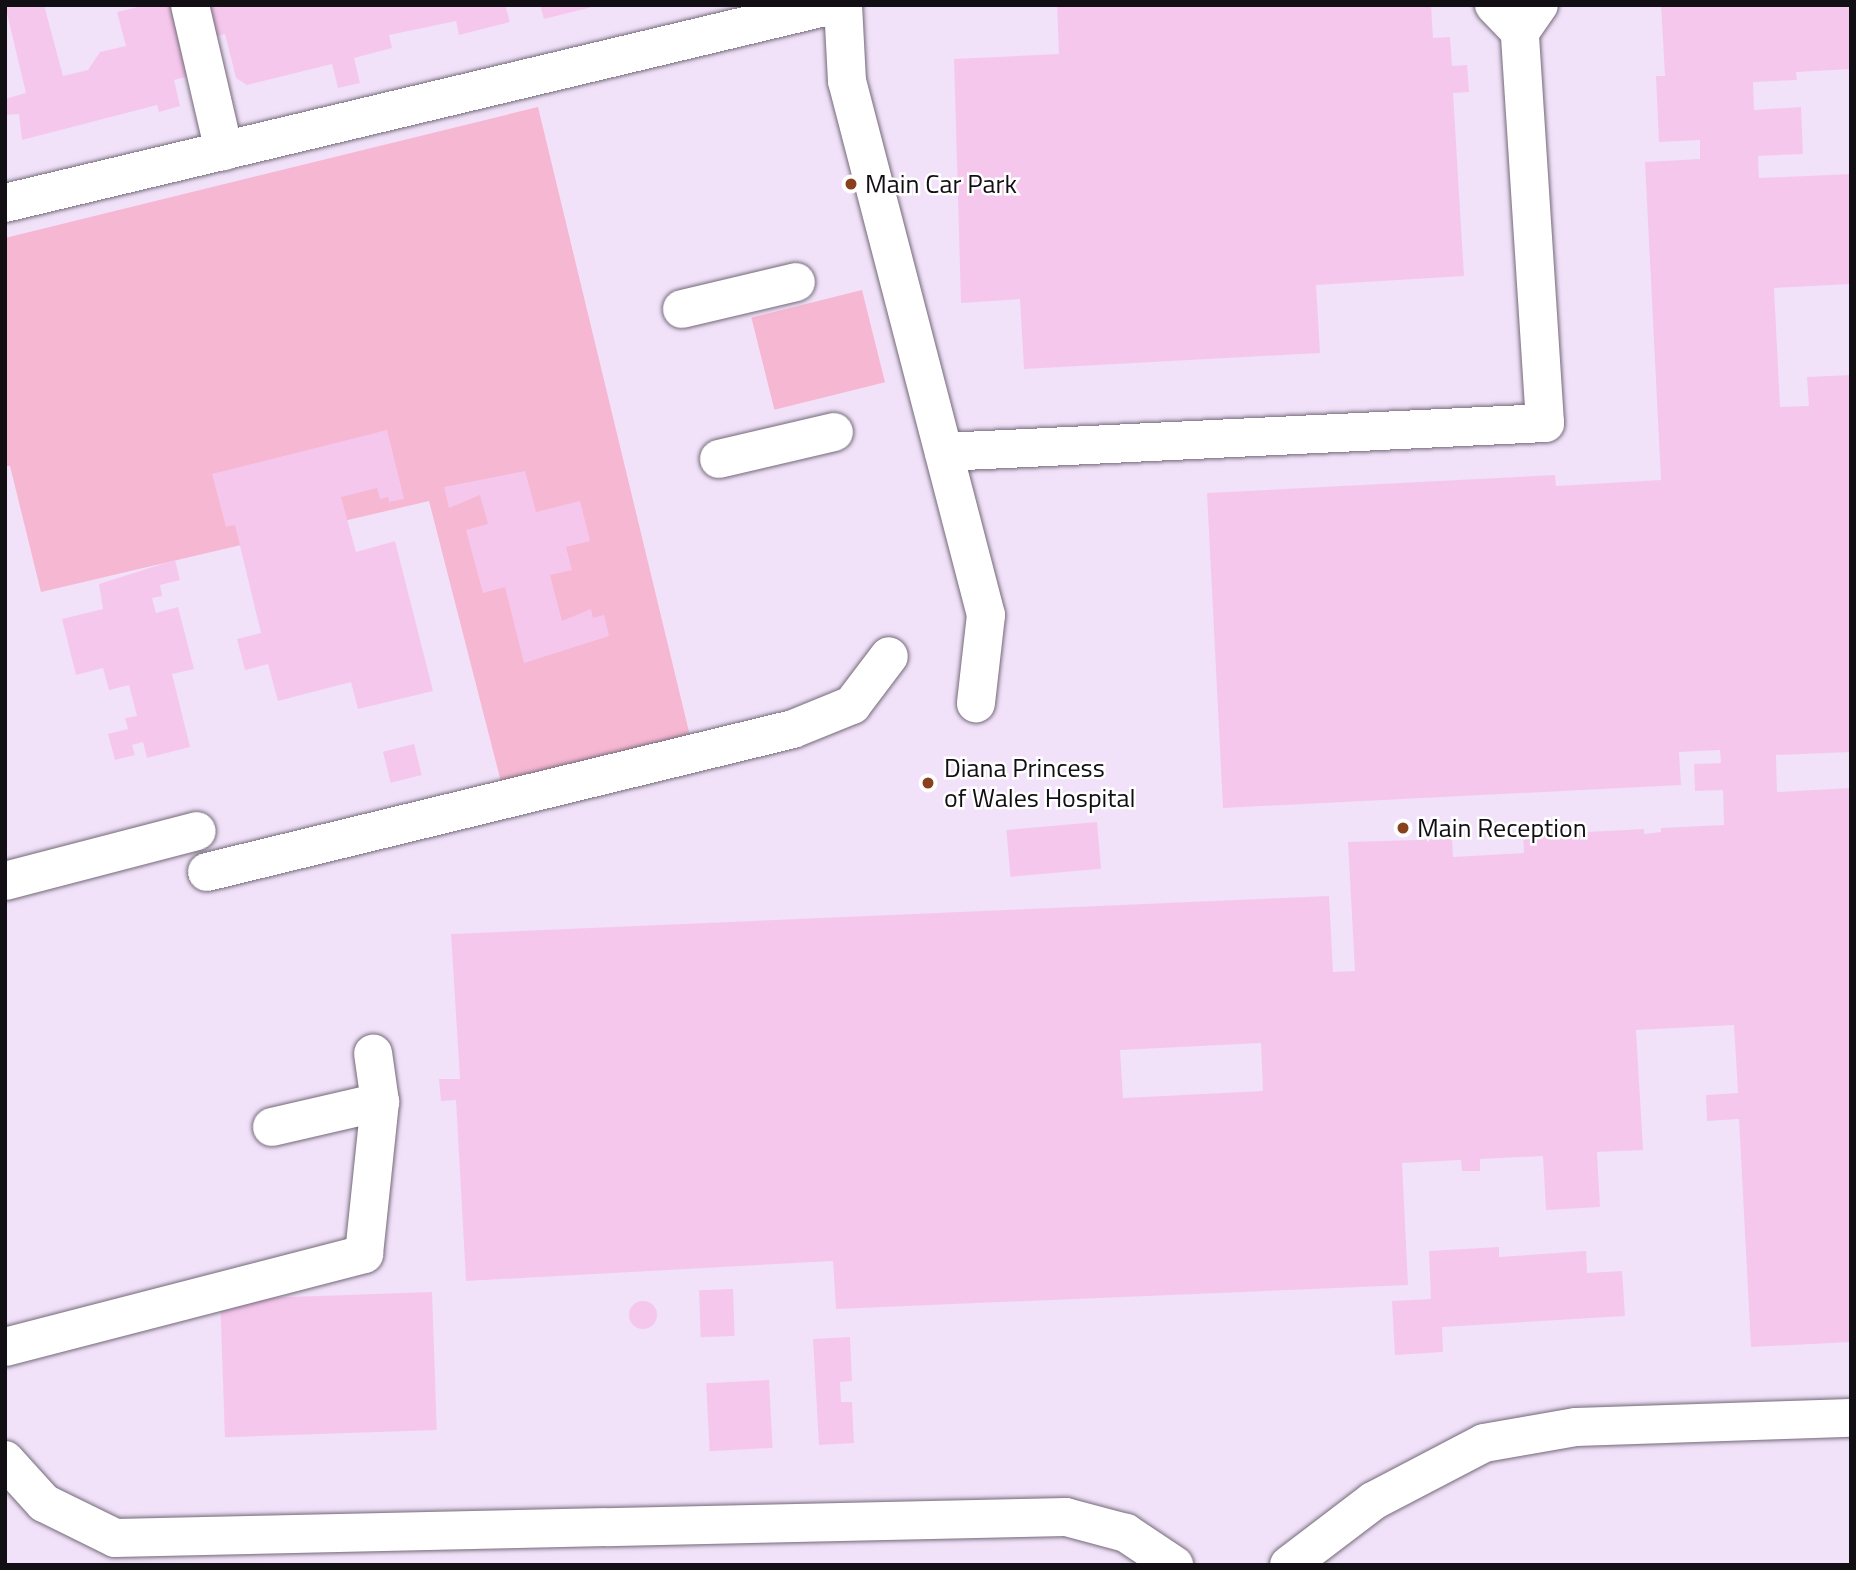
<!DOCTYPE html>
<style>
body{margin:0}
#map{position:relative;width:1856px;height:1570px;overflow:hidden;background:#f9f0fd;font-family:"Titillium Web",sans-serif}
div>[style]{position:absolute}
.built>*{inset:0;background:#f1e2f9;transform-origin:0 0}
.green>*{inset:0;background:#f6b7d2;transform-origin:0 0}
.building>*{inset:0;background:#f6c7ed;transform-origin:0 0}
.round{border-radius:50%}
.roads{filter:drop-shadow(0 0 2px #736978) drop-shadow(0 0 2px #736978)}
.minor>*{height:38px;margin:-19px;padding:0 19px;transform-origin:19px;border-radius:19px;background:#fff}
.dots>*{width:19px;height:19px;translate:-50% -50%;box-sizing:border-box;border:4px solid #fff;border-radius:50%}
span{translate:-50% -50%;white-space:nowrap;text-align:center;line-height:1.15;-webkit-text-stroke:5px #fff;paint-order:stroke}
.poi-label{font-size:26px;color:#120f14}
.left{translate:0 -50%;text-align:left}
.frame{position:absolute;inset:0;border:7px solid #120f14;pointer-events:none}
</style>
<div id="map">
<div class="built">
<i style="left:5px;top:5px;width:1846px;height:1560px"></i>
</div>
<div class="green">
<i style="clip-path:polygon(538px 107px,690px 736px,501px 782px,429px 501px,41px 592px,10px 466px,5px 466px,5px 238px)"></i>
<i style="left:862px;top:290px;width:95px;height:114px;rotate:76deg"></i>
</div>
<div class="building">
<i style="clip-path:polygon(5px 5px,44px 5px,63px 76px,88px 70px,100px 52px,126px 46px,117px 12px,146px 5px,505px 5px,510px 22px,459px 35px,456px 21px,389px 35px,392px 48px,354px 58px,360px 83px,338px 88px,332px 64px,247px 85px,236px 78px,225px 34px,198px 41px,207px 71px,174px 80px,180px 106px,159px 112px,157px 105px,22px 140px,19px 114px,5px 115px,5px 99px,26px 93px)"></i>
<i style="clip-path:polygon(540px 5px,596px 5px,596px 6px,544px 19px)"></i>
<i style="clip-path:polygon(1057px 5px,1431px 5px,1433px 38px,1450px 37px,1452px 66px,1467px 65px,1469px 92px,1453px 93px,1464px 276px,1316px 285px,1320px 353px,1024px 369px,1020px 299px,961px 303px,954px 59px,1059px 54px)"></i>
<i style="clip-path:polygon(evenodd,1661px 5px,1851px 5px,1851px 69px,1796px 72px,1797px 80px,1753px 82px,1754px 110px,1801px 107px,1803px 154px,1758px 156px,1759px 178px,1851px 174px,1851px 284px,1774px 288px,1780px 407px,1809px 406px,1807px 377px,1851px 375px,1851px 752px,1776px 755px,1777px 792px,1851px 788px,1851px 1342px,1751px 1347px,1739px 1119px,1707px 1121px,1706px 1095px,1738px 1093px,1734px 1025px,1636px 1030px,1643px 1150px,1597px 1152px,1600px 1207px,1546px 1210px,1543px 1156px,1480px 1159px,1480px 1171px,1462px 1171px,1461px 1160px,1402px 1163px,1408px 1285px,836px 1309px,833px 1261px,466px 1281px,456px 1100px,441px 1101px,439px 1079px,460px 1079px,451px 934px,1329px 896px,1333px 972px,1355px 971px,1348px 842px,1452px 839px,1453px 857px,1524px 853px,1523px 835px,1555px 834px,1556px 839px,1568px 839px,1567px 833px,1644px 829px,1644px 834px,1661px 832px,1661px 828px,1724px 825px,1723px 790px,1695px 791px,1694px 764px,1721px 763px,1720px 750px,1679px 752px,1681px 785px,1223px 808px,1207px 493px,1555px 475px,1556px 486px,1661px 480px,1645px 162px,1700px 159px,1700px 140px,1659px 142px,1656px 76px,1665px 76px,1661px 5px,1261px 1043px,1263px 1091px,1123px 1098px,1120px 1050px,1261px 1043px)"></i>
<i style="clip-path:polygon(387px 430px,404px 499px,389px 502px,388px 497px,380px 499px,377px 488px,341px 497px,356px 552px,395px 541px,433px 691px,358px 709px,351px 682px,278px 701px,268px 664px,245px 670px,237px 639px,261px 633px,235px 525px,226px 527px,212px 474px)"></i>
<i style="clip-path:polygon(525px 471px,536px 512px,580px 501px,590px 541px,566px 547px,572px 570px,550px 575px,562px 621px,591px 609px,593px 618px,604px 615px,609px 636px,524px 663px,505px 587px,483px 593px,466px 530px,488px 524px,480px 495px,449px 508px,444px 487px)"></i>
<i style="clip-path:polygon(175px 560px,180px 580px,160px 585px,162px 596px,152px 598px,156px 613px,178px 607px,194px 669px,172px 674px,190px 747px,147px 758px,143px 742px,132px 745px,135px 755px,115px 760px,108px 734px,128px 729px,125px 718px,137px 716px,129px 685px,109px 690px,103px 668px,76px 675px,62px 619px,103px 609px,99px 584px)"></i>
<i style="left:414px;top:744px;width:32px;height:32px;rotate:76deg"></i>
<i style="left:1097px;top:822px;width:47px;height:91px;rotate:85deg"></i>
<i style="clip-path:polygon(1499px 1247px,1499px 1257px,1586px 1251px,1587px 1273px,1622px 1271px,1625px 1316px,1442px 1327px,1443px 1352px,1395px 1355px,1392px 1301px,1431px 1299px,1429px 1251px)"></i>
<i style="left:733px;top:1289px;width:47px;height:34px;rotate:88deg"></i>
<i style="left:432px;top:1292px;width:138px;height:212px;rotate:88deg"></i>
<i class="round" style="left:629px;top:1301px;width:28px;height:28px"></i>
<i style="clip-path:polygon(850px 1337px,852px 1381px,840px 1382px,841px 1402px,852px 1402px,854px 1443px,819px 1445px,813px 1339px)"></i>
<i style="left:769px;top:1380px;width:68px;height:63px;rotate:87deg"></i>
</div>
<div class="roads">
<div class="minor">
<i style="left:190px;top:5px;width:150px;rotate:76.9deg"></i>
<i style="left:843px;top:5px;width:76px;rotate:87deg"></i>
<i style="left:847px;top:81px;width:552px;rotate:75.41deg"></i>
<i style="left:986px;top:615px;width:89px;rotate:96.5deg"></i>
<i style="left:1494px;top:5px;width:37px;rotate:46deg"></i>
<i style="left:5px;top:203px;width:851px;rotate:-13.45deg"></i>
<i style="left:682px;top:309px;width:117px;rotate:-13.3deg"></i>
<i style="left:944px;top:452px;width:602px;rotate:-2.76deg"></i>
<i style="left:1545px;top:423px;width:392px;rotate:-93.7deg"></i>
<i style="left:1520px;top:32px;width:33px;rotate:-55deg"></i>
<i style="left:719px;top:459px;width:118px;rotate:-13.2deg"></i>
<i style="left:207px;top:872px;width:603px;rotate:-13.71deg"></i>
<i style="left:793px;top:729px;width:64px;rotate:-22.1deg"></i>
<i style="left:852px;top:705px;width:61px;rotate:-52.9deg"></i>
<i style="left:5px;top:881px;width:198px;rotate:-14.6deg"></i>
<i style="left:272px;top:1127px;width:111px;rotate:-13deg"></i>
<i style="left:5px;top:1347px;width:371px;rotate:-14.5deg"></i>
<i style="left:364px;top:1254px;width:153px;rotate:-84deg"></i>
<i style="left:380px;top:1102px;width:49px;rotate:-98.1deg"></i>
<i style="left:5px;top:1460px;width:58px;rotate:47.8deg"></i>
<i style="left:44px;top:1503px;width:79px;rotate:26.2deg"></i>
<i style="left:115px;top:1538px;width:951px;rotate:-1.27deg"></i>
<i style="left:1066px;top:1517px;width:62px;rotate:14.9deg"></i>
<i style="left:1126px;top:1533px;width:58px;rotate:33.7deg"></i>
<i style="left:1289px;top:1565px;width:106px;rotate:-37.3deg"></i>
<i style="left:1373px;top:1501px;width:125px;rotate:-27.6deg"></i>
<i style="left:1484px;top:1443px;width:93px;rotate:-9.9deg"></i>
<i style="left:1576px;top:1427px;width:275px;rotate:-1.9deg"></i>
</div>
</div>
<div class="dots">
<i style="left:851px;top:184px;background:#87411c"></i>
<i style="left:928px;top:783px;background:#87411c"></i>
<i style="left:1403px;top:828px;background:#87411c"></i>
</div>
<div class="poi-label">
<span class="left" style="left:865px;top:184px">Main Car Park</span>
<span class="left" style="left:944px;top:783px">Diana Princess<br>of Wales Hospital</span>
<span class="left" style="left:1417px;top:828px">Main Reception</span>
</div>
<div class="frame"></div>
</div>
